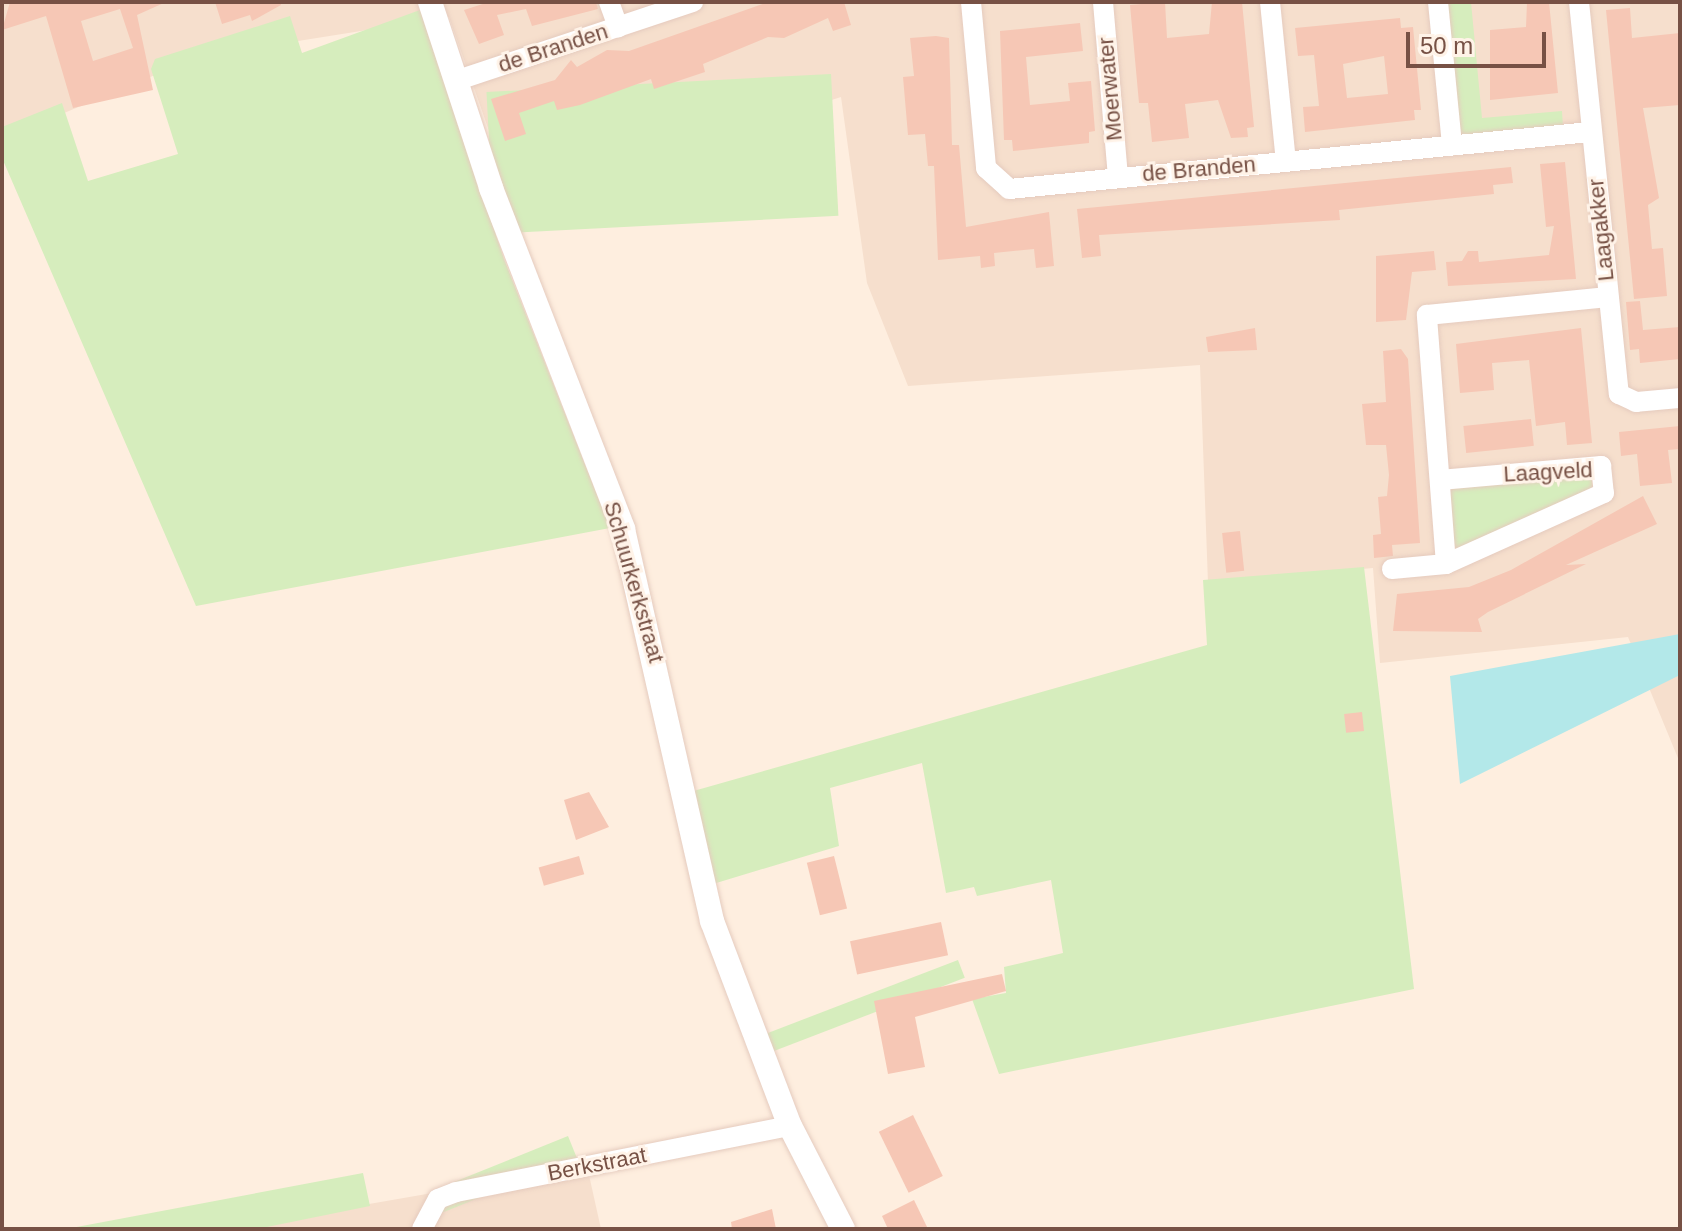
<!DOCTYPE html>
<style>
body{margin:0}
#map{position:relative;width:1682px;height:1231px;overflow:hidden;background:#feeedf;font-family:Helvetica,sans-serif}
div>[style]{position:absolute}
.residential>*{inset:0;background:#f6dfcd}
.green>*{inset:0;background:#d6edbd;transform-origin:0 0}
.water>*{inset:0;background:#b3e8e9}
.building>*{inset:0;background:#f6c7b5;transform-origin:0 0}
.roads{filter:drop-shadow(0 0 2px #e5cbbe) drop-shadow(0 0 2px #e5cbbe)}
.minor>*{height:20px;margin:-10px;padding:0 10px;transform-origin:10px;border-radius:10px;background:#fff}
.tertiary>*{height:24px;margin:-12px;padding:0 12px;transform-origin:12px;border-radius:12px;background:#fff}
span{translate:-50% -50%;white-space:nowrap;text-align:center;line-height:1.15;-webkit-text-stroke:6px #fff3e8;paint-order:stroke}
.street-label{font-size:22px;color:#775145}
.frame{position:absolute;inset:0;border:4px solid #775145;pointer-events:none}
.scale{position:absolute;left:1406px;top:32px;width:140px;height:36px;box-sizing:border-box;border:4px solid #775145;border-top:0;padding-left:10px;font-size:24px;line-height:28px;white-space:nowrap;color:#775145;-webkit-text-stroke:6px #fff3e8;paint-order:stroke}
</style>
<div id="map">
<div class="residential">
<i style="clip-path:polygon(2px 2px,1680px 2px,1680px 763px,1628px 637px,1380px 663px,1373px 568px,1208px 583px,1200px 365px,908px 386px,867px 283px,841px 97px,514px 202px,449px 17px,198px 57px,2px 139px)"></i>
<i style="clip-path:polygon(587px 1166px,601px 1229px,225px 1229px)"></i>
</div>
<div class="green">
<i style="clip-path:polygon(1447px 2px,1471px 2px,1482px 118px,1562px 111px,1563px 127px,1459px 137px)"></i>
<i style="clip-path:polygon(420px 10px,504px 259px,610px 528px,196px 606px,2px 158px,2px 127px,62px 103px,88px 181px,178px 154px,151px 69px,155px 59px,290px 16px,302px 53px)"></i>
<i style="left:831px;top:74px;width:142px;height:345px;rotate:87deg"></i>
<i style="clip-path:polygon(1590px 472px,1593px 487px,1453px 554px,1449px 487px)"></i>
<i style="clip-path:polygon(1364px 567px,1414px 989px,999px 1074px,972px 999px,1006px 993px,1004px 967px,1063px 953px,1051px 880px,977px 896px,974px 887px,946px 893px,922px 763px,830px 788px,839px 846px,713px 884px,690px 792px,1207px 645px,1203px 580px)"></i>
<i style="left:958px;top:960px;width:19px;height:205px;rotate:69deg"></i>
<i style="left:568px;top:1136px;width:24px;height:145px;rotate:68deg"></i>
<i style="clip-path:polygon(363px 1173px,370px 1206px,257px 1229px,66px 1229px)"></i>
</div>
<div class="water">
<i style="clip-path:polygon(1680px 634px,1680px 675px,1460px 784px,1450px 676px)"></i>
</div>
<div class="building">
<i style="clip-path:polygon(evenodd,10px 2px,166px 2px,137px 15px,153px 90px,73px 108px,46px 16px,2px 30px,10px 2px,120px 9px,133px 48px,93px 61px,81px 21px,120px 9px)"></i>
<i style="clip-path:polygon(215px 2px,280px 2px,281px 5px,252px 21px,250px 15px,222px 24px)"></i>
<i style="clip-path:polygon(489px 2px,596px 2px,598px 9px,532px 26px,526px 9px,497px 15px,504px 35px,479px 44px,464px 10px)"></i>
<i style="clip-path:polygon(768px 2px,844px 2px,851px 25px,833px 31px,828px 18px,784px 38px,768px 37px,703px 64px,705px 72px,654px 89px,651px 79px,580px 105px,557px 110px,554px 101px,519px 113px,526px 134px,505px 141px,491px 99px,555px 80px,571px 60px,577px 67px,607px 50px,629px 51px)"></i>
<i style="clip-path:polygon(1165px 2px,1167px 38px,1209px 34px,1212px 2px,1242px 2px,1254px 127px,1247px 128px,1248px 137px,1231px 138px,1218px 100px,1185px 104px,1189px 138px,1152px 142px,1148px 103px,1139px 103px,1130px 5px)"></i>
<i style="clip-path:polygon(1527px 2px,1549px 2px,1558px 93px,1490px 100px,1490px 30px,1526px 27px)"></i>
<i style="clip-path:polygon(1630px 8px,1632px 38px,1680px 33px,1680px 105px,1643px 108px,1659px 198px,1648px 205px,1652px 249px,1663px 248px,1667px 296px,1634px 299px,1606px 10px)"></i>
<i style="clip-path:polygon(evenodd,1400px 18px,1401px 28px,1413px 27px,1421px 110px,1414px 110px,1415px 120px,1305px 132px,1303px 107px,1319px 106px,1314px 55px,1298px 56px,1295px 28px,1400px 18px,1384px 56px,1388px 94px,1347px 98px,1343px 64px,1384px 56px)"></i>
<i style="clip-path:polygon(1080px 23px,1083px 51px,1026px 57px,1030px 105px,1070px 101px,1068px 83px,1091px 81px,1095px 131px,1089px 132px,1089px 143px,1013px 151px,1012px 140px,1004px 140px,1000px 31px)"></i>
<i style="clip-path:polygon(936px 36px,949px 38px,952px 145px,959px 145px,966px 227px,1049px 212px,1054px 266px,1036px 268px,1034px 249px,994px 253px,995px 266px,981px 268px,980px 256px,938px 260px,934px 166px,928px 166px,925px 134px,908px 135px,903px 77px,914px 76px,910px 38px)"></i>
<i style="clip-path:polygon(1565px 162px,1576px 279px,1448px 286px,1446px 262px,1462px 261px,1468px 251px,1478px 251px,1479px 262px,1549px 255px,1554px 226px,1546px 227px,1540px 164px)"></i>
<i style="clip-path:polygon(1511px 167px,1513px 183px,1493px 185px,1494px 194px,1339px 210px,1340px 220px,1099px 235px,1101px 256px,1082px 258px,1077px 209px)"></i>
<i style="clip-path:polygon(1434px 251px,1436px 270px,1412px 272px,1406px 320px,1376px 322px,1376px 256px)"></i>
<i style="clip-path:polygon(1640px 301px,1643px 330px,1680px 327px,1680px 359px,1640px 363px,1639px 349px,1630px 350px,1626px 302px)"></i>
<i style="clip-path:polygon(1255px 328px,1257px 350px,1208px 352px,1206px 337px)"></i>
<i style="clip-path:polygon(1581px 328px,1592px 443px,1567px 445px,1565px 422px,1536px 426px,1529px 360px,1492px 363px,1494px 390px,1460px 393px,1456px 344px)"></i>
<i style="clip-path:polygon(1401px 349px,1408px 359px,1420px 543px,1392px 545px,1393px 556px,1374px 558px,1373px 535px,1381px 534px,1378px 497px,1387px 496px,1389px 475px,1386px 445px,1366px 445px,1362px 404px,1386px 402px,1383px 351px)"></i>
<i style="left:1531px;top:419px;width:27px;height:68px;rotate:84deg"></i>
<i style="clip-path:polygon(1680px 426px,1680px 449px,1668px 450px,1672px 483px,1640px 486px,1637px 454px,1621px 456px,1619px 432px)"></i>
<i style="clip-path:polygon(1643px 496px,1657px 524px,1566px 565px,1586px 564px,1488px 612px,1478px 619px,1482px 632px,1393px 631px,1397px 594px,1469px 587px,1511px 570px)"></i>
<i style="left:1240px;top:531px;width:40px;height:18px;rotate:84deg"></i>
<i style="left:1362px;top:712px;width:19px;height:18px;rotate:84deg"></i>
<i style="clip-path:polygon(589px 792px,609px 827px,576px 840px,564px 800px)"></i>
<i style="left:579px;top:856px;width:19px;height:42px;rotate:74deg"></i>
<i style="left:834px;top:856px;width:54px;height:28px;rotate:76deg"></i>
<i style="left:941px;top:922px;width:34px;height:93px;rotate:78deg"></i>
<i style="clip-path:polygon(1002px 974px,1006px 991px,915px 1017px,925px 1067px,888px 1074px,874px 1001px)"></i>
<i style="left:913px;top:1115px;width:68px;height:38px;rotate:64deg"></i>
<i style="clip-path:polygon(914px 1200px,928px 1229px,888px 1229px,882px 1216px)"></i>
<i style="clip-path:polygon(772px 1209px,776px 1229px,732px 1229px,731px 1222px)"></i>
</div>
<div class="roads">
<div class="minor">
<i style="left:609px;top:2px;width:27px;rotate:70deg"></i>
<i style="left:971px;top:2px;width:167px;rotate:84.8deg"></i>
<i style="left:986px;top:168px;width:31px;rotate:42deg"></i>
<i style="left:1009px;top:189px;width:584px;rotate:-5.6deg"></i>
<i style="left:1103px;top:2px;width:176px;rotate:85.1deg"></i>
<i style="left:1270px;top:2px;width:160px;rotate:84.3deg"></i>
<i style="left:1438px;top:2px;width:144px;rotate:84.4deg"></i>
<i style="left:1579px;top:2px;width:394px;rotate:84.2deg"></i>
<i style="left:1619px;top:394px;width:19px;rotate:25deg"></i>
<i style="left:1636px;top:402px;width:44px;rotate:-5.2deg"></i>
<i style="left:458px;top:80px;width:248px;rotate:-18.4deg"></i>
<i style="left:1440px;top:480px;width:162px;rotate:-5deg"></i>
<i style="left:1601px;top:466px;width:27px;rotate:84deg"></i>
<i style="left:1604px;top:493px;width:173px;rotate:155.8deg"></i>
<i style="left:1446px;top:564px;width:250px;rotate:-94.4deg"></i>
<i style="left:1427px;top:315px;width:182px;rotate:-5.7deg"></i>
<i style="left:1392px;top:569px;width:54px;rotate:-5.3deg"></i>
<i style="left:422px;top:1229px;width:34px;rotate:-62deg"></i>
<i style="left:438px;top:1199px;width:19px;rotate:-21deg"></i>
<i style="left:456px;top:1192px;width:340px;rotate:-11.2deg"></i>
</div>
<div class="tertiary">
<i style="left:430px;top:2px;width:196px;rotate:71.8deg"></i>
<i style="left:491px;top:188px;width:366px;rotate:68.8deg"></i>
<i style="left:623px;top:529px;width:402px;rotate:77.2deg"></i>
<i style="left:712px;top:921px;width:219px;rotate:69.2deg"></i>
<i style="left:790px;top:1126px;width:116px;rotate:62.8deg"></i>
</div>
</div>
<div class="street-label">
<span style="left:553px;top:48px;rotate:-18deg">de Branden</span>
<span style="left:1110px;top:89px;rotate:-95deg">Moerwater</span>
<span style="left:1199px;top:169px;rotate:-5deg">de Branden</span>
<span style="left:1601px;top:230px;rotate:-96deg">Laagakker</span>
<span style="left:1548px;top:472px;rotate:-3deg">Laagveld</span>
<span style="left:634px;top:582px;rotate:74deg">Schuurkerkstraat</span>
<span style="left:597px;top:1164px;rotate:-11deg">Berkstraat</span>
</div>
<div class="frame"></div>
<div class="scale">50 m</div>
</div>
